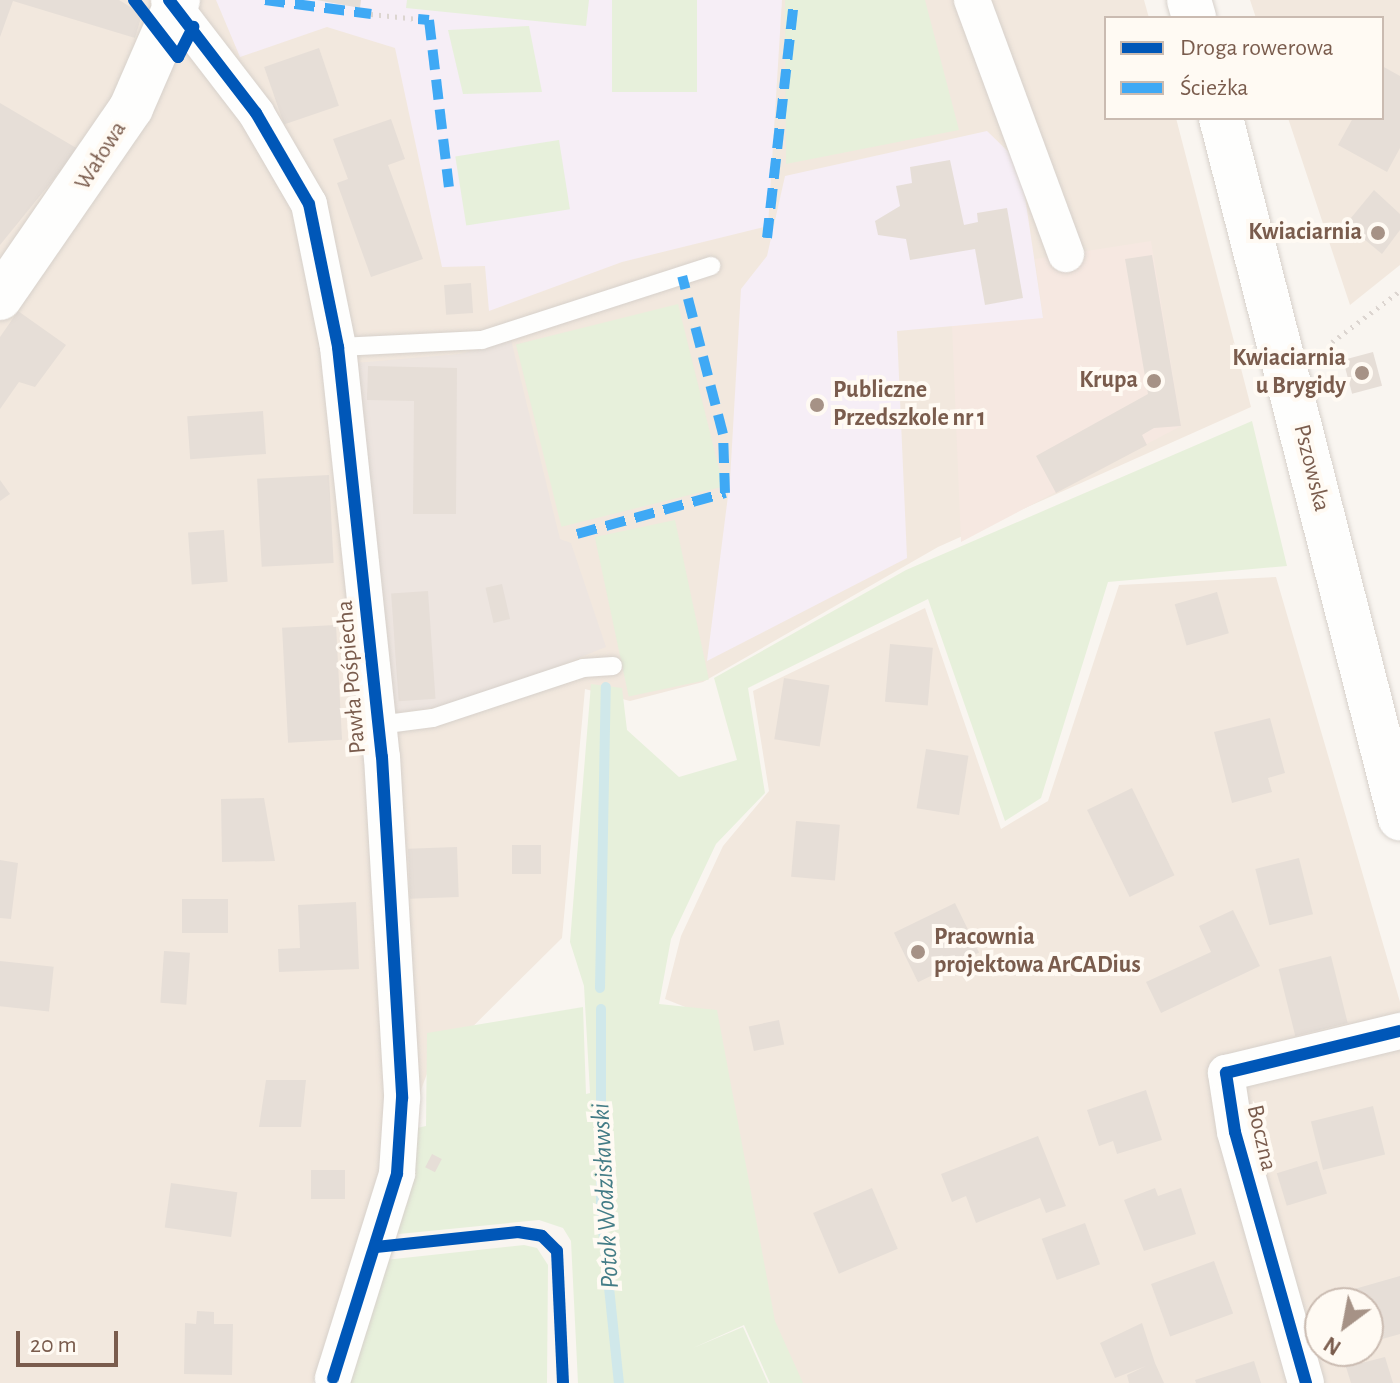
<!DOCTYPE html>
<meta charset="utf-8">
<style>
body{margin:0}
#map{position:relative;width:1400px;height:1383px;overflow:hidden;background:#f9f5f0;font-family:"Alegreya Sans",sans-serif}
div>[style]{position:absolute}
.residential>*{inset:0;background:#f2e8de}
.commercial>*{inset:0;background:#f6e8e1}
.industrial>*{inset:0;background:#ede5e0}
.education>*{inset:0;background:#f6eef6}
.green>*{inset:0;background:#e7f0db;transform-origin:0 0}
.stream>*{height:10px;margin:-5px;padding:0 5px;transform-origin:5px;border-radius:5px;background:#d0e8ea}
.building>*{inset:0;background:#e6ded7;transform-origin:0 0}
.path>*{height:5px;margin-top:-2.5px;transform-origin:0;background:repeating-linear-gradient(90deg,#dcd5d0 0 2px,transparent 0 8px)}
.roads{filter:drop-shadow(0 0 2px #d7d1cb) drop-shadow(0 0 2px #d7d1cb)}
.lane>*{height:18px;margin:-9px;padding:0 9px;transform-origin:9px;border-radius:9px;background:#fefefd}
.street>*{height:36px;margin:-18px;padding:0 18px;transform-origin:18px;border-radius:18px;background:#fefefd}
.secondary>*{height:44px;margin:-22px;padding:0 22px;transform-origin:22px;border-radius:22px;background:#fefefd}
.quiet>*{height:10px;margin-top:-5px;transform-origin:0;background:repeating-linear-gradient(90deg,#3fa9f5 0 20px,transparent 0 30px)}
.cycleway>*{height:12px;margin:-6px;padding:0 6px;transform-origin:6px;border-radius:6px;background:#0057b8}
.dots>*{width:22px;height:22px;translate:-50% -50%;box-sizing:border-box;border:4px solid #fffaf3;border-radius:50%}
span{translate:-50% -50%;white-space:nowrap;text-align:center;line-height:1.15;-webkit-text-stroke:8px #fffaf3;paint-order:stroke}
.street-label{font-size:24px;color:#7a5c4d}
.poi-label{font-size:24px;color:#7a5c4d;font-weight:700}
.right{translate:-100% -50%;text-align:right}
.left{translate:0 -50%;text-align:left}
.water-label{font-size:26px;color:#437c86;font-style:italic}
.legend{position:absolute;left:1104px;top:16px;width:280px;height:104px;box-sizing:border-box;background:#fffaf3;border:2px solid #cabbb1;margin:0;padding:10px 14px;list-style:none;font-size:24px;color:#7a5c4d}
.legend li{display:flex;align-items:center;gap:16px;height:40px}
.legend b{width:40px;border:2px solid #cabbb1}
.north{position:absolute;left:1304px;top:1287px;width:80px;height:80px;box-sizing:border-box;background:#fffaf3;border:2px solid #cabbb1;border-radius:50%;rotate:212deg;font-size:22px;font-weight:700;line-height:32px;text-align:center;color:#7a5c4d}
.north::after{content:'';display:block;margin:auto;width:28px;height:36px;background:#a69286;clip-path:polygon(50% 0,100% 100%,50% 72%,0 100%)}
.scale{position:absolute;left:16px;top:1331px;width:102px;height:36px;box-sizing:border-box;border:4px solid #7a5c4d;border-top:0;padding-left:10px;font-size:24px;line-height:28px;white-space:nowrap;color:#7a5c4d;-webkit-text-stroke:6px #fffaf3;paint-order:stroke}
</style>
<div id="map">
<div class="residential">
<i style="clip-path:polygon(0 0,1144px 0,1149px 18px,1106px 18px,1106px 118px,1176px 118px,1251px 407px,938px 547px,703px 682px,630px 701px,585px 689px,562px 938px,428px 1071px,313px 1383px,0 1383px)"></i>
<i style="clip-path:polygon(1250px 0,1400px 0,1400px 265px,1350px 305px,1288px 118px,1382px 118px,1382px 18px,1256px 18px)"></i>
<i style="clip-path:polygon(evenodd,1276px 577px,1400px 1002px,1400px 1383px,794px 1383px,756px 1291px,708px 1016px,665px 999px,681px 936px,723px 846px,769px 791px,753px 691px,925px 608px,1001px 829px,1048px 801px,1119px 585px,1276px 577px,1320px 1303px,1368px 1303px,1368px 1351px,1320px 1351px,1320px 1303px)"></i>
</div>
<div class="commercial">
<i style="clip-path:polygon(1151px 241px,1181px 426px,961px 542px,952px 325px,1043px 317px,1035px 259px)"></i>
</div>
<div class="industrial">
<i style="clip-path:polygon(511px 340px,560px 539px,571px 543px,606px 647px,463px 704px,390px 713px,355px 363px,459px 354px)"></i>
</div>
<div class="education">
<i style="clip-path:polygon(216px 0,782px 0,768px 226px,622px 262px,489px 311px,485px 266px,442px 267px,395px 48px,327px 27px,240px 57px)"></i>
<i style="clip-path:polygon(987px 131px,1020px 163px,1043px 318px,897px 331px,907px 558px,707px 661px,730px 480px,741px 289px,767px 256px,785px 176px)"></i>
</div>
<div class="green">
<i style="clip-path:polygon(407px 0,589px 0,586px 26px,406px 8px)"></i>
<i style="left:612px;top:0;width:85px;height:92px"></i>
<i style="clip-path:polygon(785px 0,925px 0,959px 130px,786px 164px)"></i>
<i style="clip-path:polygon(529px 26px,542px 92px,463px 94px,448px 30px)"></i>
<i style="left:559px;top:140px;width:70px;height:105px;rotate:81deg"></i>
<i style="left:678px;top:304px;width:188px;height:167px;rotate:76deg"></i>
<i style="clip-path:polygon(1252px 421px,1287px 566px,1108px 582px,1041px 798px,1005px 821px,928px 599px,748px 688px,765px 793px,716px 844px,671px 939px,659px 1004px,717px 1010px,775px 1321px,803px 1383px,770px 1383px,744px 1325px,693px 1348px,743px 1327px,768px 1383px,578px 1383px,571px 1241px,563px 1228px,539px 1220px,399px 1234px,394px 1227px,412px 1129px,426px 1126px,427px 1033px,583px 1007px,586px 1094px,590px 1093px,584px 986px,570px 942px,591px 684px,622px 688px,627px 730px,679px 777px,737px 760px,714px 678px,906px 570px)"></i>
<i style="left:675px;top:520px;width:163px;height:82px;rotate:78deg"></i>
<i style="clip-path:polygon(524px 1245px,537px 1248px,548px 1265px,547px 1383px,346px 1383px,385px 1260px)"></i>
</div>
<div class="stream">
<i style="left:600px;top:988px;width:301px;rotate:-88.9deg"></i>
<i style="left:601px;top:1009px;width:201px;rotate:90deg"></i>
<i style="left:601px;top:1210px;width:174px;rotate:84.1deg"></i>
</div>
<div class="building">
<i style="clip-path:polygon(0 0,119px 0,142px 14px,135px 38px,13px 1px,0 37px)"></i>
<i style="clip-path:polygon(317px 0,361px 0,360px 8px)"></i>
<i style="left:319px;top:48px;width:61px;height:58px;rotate:71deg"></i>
<i style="clip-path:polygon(1382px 66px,1400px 76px,1400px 148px,1387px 172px,1338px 145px,1353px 118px,1382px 118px)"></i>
<i style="clip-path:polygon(0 103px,78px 149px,0 245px)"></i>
<i style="clip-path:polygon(391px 119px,405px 159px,388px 165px,423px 259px,371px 277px,337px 183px,348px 179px,333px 139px)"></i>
<i style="clip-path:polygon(950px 160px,964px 225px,978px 222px,977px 213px,1007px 208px,1023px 298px,985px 305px,975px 249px,910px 260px,906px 239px,878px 235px,875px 221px,900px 206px,896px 186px,912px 183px,910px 167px)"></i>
<i style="clip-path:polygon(1374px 190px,1400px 214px,1400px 230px,1382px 254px,1346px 224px)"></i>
<i style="clip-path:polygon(1152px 255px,1181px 426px,1154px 428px,1142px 435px,1147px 445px,1056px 493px,1036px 456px,1148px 394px,1125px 259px)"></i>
<i style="left:471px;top:283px;width:30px;height:27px;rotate:86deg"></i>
<i style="clip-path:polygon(18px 311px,66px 345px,35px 387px,19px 382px,0 409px,0 337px)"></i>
<i style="left:1373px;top:352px;width:35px;height:31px;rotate:75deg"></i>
<i style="clip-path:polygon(368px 366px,457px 368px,456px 514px,413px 514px,414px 401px,367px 400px)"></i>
<i style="left:263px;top:411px;width:43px;height:76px;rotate:86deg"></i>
<i style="left:329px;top:475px;width:88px;height:72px;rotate:87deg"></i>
<i style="clip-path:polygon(0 480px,10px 494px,0 501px)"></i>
<i style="left:224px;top:530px;width:52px;height:36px;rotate:86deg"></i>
<i style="left:502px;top:584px;width:36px;height:17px;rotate:77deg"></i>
<i style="left:428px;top:591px;width:108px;height:37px;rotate:86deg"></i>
<i style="left:1217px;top:592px;width:43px;height:44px;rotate:74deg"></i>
<i style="left:336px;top:625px;width:115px;height:54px;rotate:87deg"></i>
<i style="left:890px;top:644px;width:43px;height:58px;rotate:5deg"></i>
<i style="left:784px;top:678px;width:46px;height:62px;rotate:9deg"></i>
<i style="clip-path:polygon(1270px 718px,1285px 773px,1268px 778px,1272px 792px,1232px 803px,1214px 732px)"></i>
<i style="left:926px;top:749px;width:43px;height:60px;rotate:9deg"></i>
<i style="left:1132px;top:788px;width:97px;height:50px;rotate:64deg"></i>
<i style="clip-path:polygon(264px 798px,275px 861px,222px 862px,221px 799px)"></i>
<i style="left:796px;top:821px;width:44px;height:56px;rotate:5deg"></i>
<i style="left:541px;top:845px;width:29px;height:29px;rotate:90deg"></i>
<i style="left:457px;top:847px;width:50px;height:49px;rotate:88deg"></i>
<i style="left:1299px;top:858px;width:58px;height:45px;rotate:76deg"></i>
<i style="clip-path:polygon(0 860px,18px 863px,11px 919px,0 918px)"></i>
<i style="left:182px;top:899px;width:46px;height:34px"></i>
<i style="clip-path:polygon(356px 902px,359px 969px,279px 972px,278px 949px,300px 948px,298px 905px)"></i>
<i style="left:955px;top:903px;width:55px;height:68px;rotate:64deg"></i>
<i style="clip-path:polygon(1233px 910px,1260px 966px,1161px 1013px,1146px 982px,1211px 952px,1199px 926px)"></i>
<i style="left:164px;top:951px;width:26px;height:52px;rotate:4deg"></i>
<i style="left:1331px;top:956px;width:69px;height:54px;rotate:76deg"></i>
<i style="left:0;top:961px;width:54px;height:45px;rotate:6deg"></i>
<i style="left:779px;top:1020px;width:25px;height:31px;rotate:78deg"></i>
<i style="clip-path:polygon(266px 1080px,306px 1080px,301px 1127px,259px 1127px)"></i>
<i style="clip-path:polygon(1146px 1090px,1162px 1140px,1117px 1154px,1113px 1141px,1099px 1146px,1087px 1110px)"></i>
<i style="left:1373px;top:1106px;width:50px;height:64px;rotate:76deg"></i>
<i style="clip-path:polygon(1038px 1136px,1066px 1206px,1046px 1213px,1040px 1198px,976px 1223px,966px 1196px,952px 1202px,941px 1174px)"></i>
<i style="left:432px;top:1154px;width:11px;height:15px;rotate:27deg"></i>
<i style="left:1317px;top:1161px;width:34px;height:42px;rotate:73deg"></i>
<i style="left:345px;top:1170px;width:29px;height:34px;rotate:90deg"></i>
<i style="left:171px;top:1183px;width:67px;height:45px;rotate:8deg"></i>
<i style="left:872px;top:1188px;width:66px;height:64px;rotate:67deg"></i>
<i style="clip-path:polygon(1155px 1188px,1158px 1196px,1181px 1188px,1196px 1234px,1144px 1251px,1124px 1200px)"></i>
<i style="left:1085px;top:1223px;width:44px;height:46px;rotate:70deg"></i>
<i style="left:1214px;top:1261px;width:56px;height:67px;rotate:70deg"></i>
<i style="clip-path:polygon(1400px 1276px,1400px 1334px,1368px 1343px,1368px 1303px,1355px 1303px,1351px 1290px)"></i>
<i style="clip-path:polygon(197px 1311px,214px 1312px,214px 1324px,233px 1324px,232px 1375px,184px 1374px,185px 1323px,196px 1324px)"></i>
<i style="clip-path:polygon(1142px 1323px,1155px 1363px,1164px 1383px,1129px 1383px,1127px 1375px,1146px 1366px,1115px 1378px,1100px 1343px)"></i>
<i style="clip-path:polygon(1385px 1357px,1393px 1383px,1351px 1383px,1346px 1367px)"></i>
<i style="clip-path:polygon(1254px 1361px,1261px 1383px,1196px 1383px,1195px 1380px)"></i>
</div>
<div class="path">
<i style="left:371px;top:14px;width:47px;rotate:6.1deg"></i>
<i style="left:1332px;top:342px;width:85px;rotate:-36.9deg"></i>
</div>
<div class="roads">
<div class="lane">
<i style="left:338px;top:347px;width:144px;rotate:-2.8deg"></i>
<i style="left:482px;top:340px;width:241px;rotate:-17.9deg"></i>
<i style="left:379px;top:725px;width:54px;rotate:-7.4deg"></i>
<i style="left:433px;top:718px;width:158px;rotate:-18.4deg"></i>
<i style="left:583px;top:668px;width:30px;rotate:-4deg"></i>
</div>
<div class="street">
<i style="left:169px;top:0;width:143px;rotate:52.4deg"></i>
<i style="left:256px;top:113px;width:105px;rotate:59.8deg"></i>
<i style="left:309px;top:204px;width:146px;rotate:78.5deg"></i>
<i style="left:338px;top:347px;width:412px;rotate:83.9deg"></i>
<i style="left:382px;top:757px;width:342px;rotate:86.6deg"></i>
<i style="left:402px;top:1098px;width:76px;rotate:93.8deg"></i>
<i style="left:397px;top:1174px;width:214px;rotate:107.4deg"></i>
<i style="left:972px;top:0;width:271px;rotate:69.7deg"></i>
<i style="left:1306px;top:1383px;width:261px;rotate:-105.8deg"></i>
<i style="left:1235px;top:1132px;width:60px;rotate:-98.7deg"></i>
<i style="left:1226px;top:1073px;width:179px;rotate:-13.6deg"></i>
</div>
<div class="secondary">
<i style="left:1189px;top:0;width:19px;rotate:74deg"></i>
<i style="left:1221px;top:118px;width:723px;rotate:75.66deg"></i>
<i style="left:0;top:298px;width:231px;rotate:-55.4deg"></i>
<i style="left:131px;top:108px;width:118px;rotate:-66.5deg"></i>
</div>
</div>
<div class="quiet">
<i style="left:265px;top:0;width:107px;rotate:7.5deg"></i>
<i style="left:418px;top:19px;width:11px;rotate:5deg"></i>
<i style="left:429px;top:20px;width:168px;rotate:83.2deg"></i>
<i style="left:767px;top:238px;width:240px;rotate:-83.5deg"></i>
<i style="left:577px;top:534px;width:154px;rotate:-15.5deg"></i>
<i style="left:725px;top:493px;width:59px;rotate:-91.9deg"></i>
<i style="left:723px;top:434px;width:163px;rotate:-104.5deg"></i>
</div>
<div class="cycleway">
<i style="left:134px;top:0;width:72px;rotate:52.3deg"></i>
<i style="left:178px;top:57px;width:34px;rotate:-63deg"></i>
<i style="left:169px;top:0;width:143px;rotate:52.4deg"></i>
<i style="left:256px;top:113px;width:105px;rotate:59.8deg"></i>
<i style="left:309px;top:204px;width:146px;rotate:78.5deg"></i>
<i style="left:338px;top:347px;width:412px;rotate:83.9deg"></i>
<i style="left:382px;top:757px;width:342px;rotate:86.6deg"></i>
<i style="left:402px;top:1098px;width:76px;rotate:93.8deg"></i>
<i style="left:397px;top:1174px;width:214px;rotate:107.4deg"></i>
<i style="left:376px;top:1247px;width:143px;rotate:-6deg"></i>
<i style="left:518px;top:1232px;width:24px;rotate:9deg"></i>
<i style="left:542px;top:1236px;width:21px;rotate:45deg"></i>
<i style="left:557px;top:1251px;width:132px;rotate:87.4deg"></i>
<i style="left:1306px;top:1383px;width:261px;rotate:-105.8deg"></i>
<i style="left:1235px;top:1132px;width:60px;rotate:-98.7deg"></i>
<i style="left:1226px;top:1073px;width:179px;rotate:-13.6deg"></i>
</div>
<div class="dots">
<i style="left:1378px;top:233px;background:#a69286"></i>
<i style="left:1362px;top:373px;background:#a69286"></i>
<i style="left:1154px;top:381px;background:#a69286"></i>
<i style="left:817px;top:405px;background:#a69286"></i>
<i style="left:918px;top:952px;background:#a69286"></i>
</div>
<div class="street-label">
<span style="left:101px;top:156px;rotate:-58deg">Wałowa</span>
<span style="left:1311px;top:468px;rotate:76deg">Pszowska</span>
<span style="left:352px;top:677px;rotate:-95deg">Pawła Pośpiecha</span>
<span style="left:1261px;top:1138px;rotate:77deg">Boczna</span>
</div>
<div class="poi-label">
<span class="right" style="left:1362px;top:233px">Kwiaciarnia</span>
<span class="right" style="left:1346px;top:373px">Kwiaciarnia<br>u Brygidy</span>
<span class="right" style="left:1138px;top:381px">Krupa</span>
<span class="left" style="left:833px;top:405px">Publiczne<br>Przedszkole nr 1</span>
<span class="left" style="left:934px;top:952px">Pracownia<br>projektowa ArCADius</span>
</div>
<div class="water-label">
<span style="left:606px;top:1196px;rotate:-93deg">Potok Wodzisławski</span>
</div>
<ul class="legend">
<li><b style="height:10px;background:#0057b8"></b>Droga rowerowa</li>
<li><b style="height:10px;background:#3fa9f5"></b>Ścieżka</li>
</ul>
<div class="north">N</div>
<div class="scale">20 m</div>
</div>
